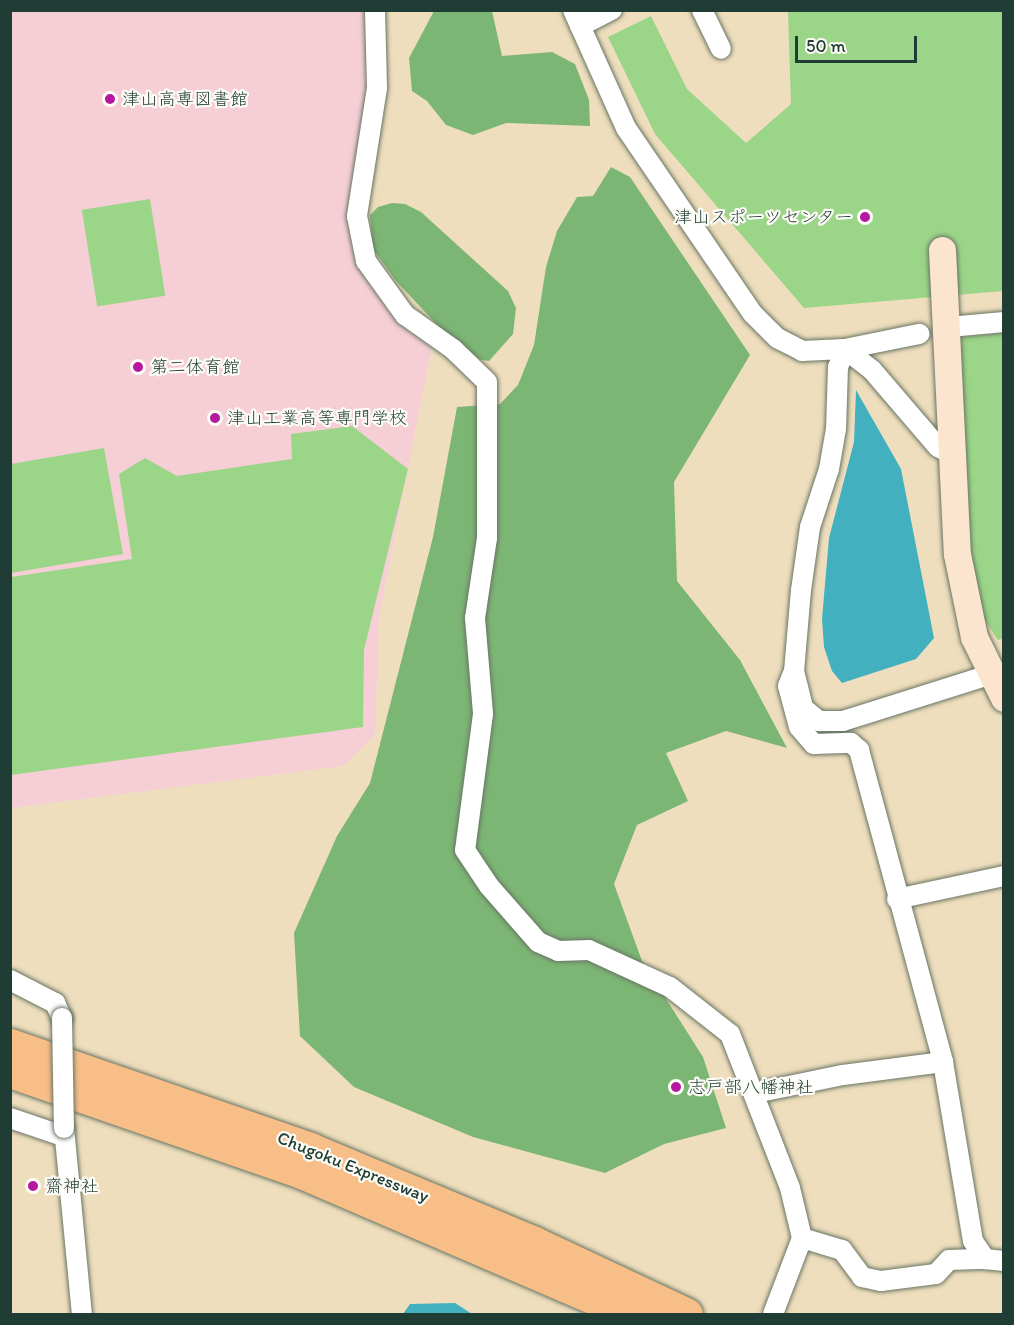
<!DOCTYPE html>
<meta charset="utf-8">
<style>
body{margin:0}
#map{position:relative;width:1014px;height:1325px;overflow:hidden;background:#efdebd;font-family:Itim,"Klee One",sans-serif}
div>[style]{position:absolute}
.built>*{inset:0;background:#f6cfd6}
.green>*{inset:0;background:#9bd588;transform-origin:0 0}
.forest>*{inset:0;background:#7cb674}
.water>*{inset:0;background:#42b0be}
.roads{filter:drop-shadow(0 0 2px #687564) drop-shadow(0 0 2px #687564)}
.street>*{height:20px;margin:-10px;padding:0 10px;transform-origin:10px;border-radius:10px;background:#fff}
.secondary>*{height:27px;margin:-13.5px;padding:0 13.5px;transform-origin:13.5px;border-radius:13.5px;background:#fce5cf}
.highway>*{height:33px;margin:-16.5px;padding:0 16.5px;transform-origin:16.5px;border-radius:16.5px;background:#f7be87}
.bridges{filter:drop-shadow(0 0 2px #687564) drop-shadow(0 0 2px #687564)}
.street-bridge>*{height:20px;margin:-10px;padding:0 10px;transform-origin:10px;border-radius:10px;background:#fff}
.dots>*{width:16px;height:16px;translate:-50% -50%;box-sizing:border-box;border:3px solid #fdfcf7;border-radius:50%}
span{translate:-50% -50%;white-space:nowrap;text-align:center;line-height:1.15;-webkit-text-stroke:4.5px #fdfcf7;paint-order:stroke}
.poi-label{font-size:18px;color:#1f3d34}
.left{translate:0 -50%;text-align:left}
.right{translate:-100% -50%;text-align:right}
.street-label{font-size:18px;color:#1f3d34}
.frame{position:absolute;inset:0;border:12px solid #1f3d34;pointer-events:none}
.scale{position:absolute;left:795px;top:36px;width:122px;height:27px;box-sizing:border-box;border:3px solid #1f3d34;border-top:0;padding-left:8px;font-size:18px;line-height:21px;white-space:nowrap;color:#1f3d34;-webkit-text-stroke:4px #fdfcf7;paint-order:stroke}
</style>
<div id="map">
<div class="built">
<i style="clip-path:polygon(10px 11px,375px 11px,358px 241px,432px 346px,379px 617px,375px 735px,343px 766px,11px 808px)"></i>
</div>
<div class="green">
<i style="clip-path:polygon(788px 11px,1003px 11px,1003px 291px,804px 308px,655px 134px,608px 37px,651px 16px,687px 89px,746px 143px,791px 104px)"></i>
<i style="left:150px;top:199px;width:98px;height:69px;rotate:81deg"></i>
<i style="clip-path:polygon(1003px 333px,1004px 638px,998px 640px,973px 602px,960px 337px)"></i>
<i style="clip-path:polygon(352px 426px,408px 469px,364px 650px,363px 727px,11px 775px,11px 577px,132px 559px,119px 474px,145px 458px,177px 476px,292px 459px,291px 434px)"></i>
<i style="clip-path:polygon(104px 448px,123px 554px,11px 573px,11px 464px)"></i>
</div>
<div class="forest">
<i style="clip-path:polygon(434px 11px,492px 11px,502px 56px,552px 52px,575px 64px,589px 100px,590px 126px,506px 123px,473px 135px,446px 125px,427px 101px,412px 91px,409px 58px)"></i>
<i style="clip-path:polygon(611px 167px,630px 177px,750px 355px,674px 482px,677px 581px,740px 660px,787px 748px,726px 731px,666px 753px,688px 801px,637px 825px,614px 884px,642px 961px,703px 1057px,726px 1128px,664px 1144px,605px 1173px,473px 1137px,354px 1087px,300px 1036px,294px 933px,337px 836px,370px 783px,433px 537px,457px 407px,500px 404px,518px 385px,534px 345px,546px 267px,557px 231px,577px 197px,593px 196px)"></i>
<i style="clip-path:polygon(392px 203px,405px 204px,421px 212px,508px 291px,516px 308px,513px 334px,489px 361px,481px 360px,443px 331px,396px 281px,373px 249px,370px 215px,378px 207px)"></i>
</div>
<div class="water">
<i style="clip-path:polygon(856px 390px,901px 469px,934px 638px,916px 659px,842px 683px,832px 671px,824px 647px,822px 619px,829px 538px,854px 442px)"></i>
<i style="clip-path:polygon(455px 1303px,472px 1314px,403px 1314px,410px 1304px)"></i>
</div>
<div class="roads">
<div class="street">
<i style="left:375px;top:10px;width:78px;rotate:88.5deg"></i>
<i style="left:377px;top:88px;width:130px;rotate:98.9deg"></i>
<i style="left:357px;top:216px;width:46px;rotate:78.7deg"></i>
<i style="left:366px;top:261px;width:67px;rotate:54.2deg"></i>
<i style="left:405px;top:315px;width:59px;rotate:35.3deg"></i>
<i style="left:453px;top:349px;width:47px;rotate:44.1deg"></i>
<i style="left:487px;top:382px;width:156px;rotate:90deg"></i>
<i style="left:487px;top:538px;width:81px;rotate:98.5deg"></i>
<i style="left:475px;top:618px;width:96px;rotate:85.2deg"></i>
<i style="left:483px;top:714px;width:137px;rotate:97.5deg"></i>
<i style="left:465px;top:850px;width:43px;rotate:56.3deg"></i>
<i style="left:489px;top:886px;width:74px;rotate:48.8deg"></i>
<i style="left:538px;top:942px;width:22px;rotate:24deg"></i>
<i style="left:558px;top:951px;width:31px;rotate:-2deg"></i>
<i style="left:589px;top:950px;width:89px;rotate:24.6deg"></i>
<i style="left:670px;top:987px;width:76px;rotate:38.1deg"></i>
<i style="left:730px;top:1034px;width:165px;rotate:68.7deg"></i>
<i style="left:790px;top:1188px;width:51px;rotate:76.5deg"></i>
<i style="left:573px;top:10px;width:129px;rotate:65.8deg"></i>
<i style="left:626px;top:128px;width:225px;rotate:55.7deg"></i>
<i style="left:753px;top:314px;width:34px;rotate:45deg"></i>
<i style="left:777px;top:338px;width:28px;rotate:27deg"></i>
<i style="left:802px;top:351px;width:43px;rotate:-2.7deg"></i>
<i style="left:845px;top:349px;width:76px;rotate:-11.5deg"></i>
<i style="left:702px;top:10px;width:43px;rotate:64deg"></i>
<i style="left:580px;top:26px;width:36px;rotate:-27deg"></i>
<i style="left:960px;top:326px;width:44px;rotate:-5.2deg"></i>
<i style="left:845px;top:349px;width:19px;rotate:111deg"></i>
<i style="left:838px;top:367px;width:62px;rotate:91.8deg"></i>
<i style="left:836px;top:429px;width:41px;rotate:99.9deg"></i>
<i style="left:829px;top:469px;width:61px;rotate:108.1deg"></i>
<i style="left:810px;top:527px;width:64px;rotate:98.1deg"></i>
<i style="left:801px;top:590px;width:81px;rotate:94.9deg"></i>
<i style="left:794px;top:671px;width:38px;rotate:76deg"></i>
<i style="left:803px;top:708px;width:21px;rotate:39deg"></i>
<i style="left:819px;top:721px;width:24px"></i>
<i style="left:843px;top:721px;width:153px;rotate:-17.5deg"></i>
<i style="left:989px;top:675px;width:15px;rotate:28deg"></i>
<i style="left:845px;top:349px;width:34px;rotate:38deg"></i>
<i style="left:872px;top:370px;width:101px;rotate:49.4deg"></i>
<i style="left:938px;top:447px;width:17px;rotate:28deg"></i>
<i style="left:794px;top:671px;width:16px;rotate:112deg"></i>
<i style="left:788px;top:686px;width:42px;rotate:75deg"></i>
<i style="left:799px;top:727px;width:23px;rotate:49deg"></i>
<i style="left:814px;top:744px;width:37px;rotate:-2deg"></i>
<i style="left:851px;top:743px;width:11px;rotate:41deg"></i>
<i style="left:859px;top:750px;width:323px;rotate:74.9deg"></i>
<i style="left:943px;top:1062px;width:181px;rotate:80.5deg"></i>
<i style="left:973px;top:1241px;width:22px;rotate:56deg"></i>
<i style="left:985px;top:1259px;width:19px;rotate:6deg"></i>
<i style="left:897px;top:899px;width:109px;rotate:-12.1deg"></i>
<i style="left:10px;top:980px;width:51px;rotate:27.1deg"></i>
<i style="left:55px;top:1003px;width:17px;rotate:65deg"></i>
<i style="left:755px;top:1093px;width:90px;rotate:-11.6deg"></i>
<i style="left:843px;top:1075px;width:101px;rotate:-7.4deg"></i>
<i style="left:10px;top:1118px;width:56px;rotate:18.8deg"></i>
<i style="left:64px;top:1128px;width:187px;rotate:84.5deg"></i>
<i style="left:773px;top:1314px;width:81px;rotate:-69.1deg"></i>
<i style="left:802px;top:1238px;width:42px;rotate:16.7deg"></i>
<i style="left:842px;top:1250px;width:34px;rotate:53deg"></i>
<i style="left:862px;top:1277px;width:19px;rotate:12deg"></i>
<i style="left:881px;top:1281px;width:55px;rotate:-7.3deg"></i>
<i style="left:936px;top:1274px;width:19px;rotate:-47deg"></i>
<i style="left:949px;top:1260px;width:36px;rotate:-2deg"></i>
</div>
<div class="secondary">
<i style="left:942px;top:250px;width:304px;rotate:87.2deg"></i>
<i style="left:957px;top:554px;width:85px;rotate:78.4deg"></i>
<i style="left:974px;top:637px;width:68px;rotate:63.8deg"></i>
</div>
<div class="highway">
<i style="left:10px;top:1045px;width:318px;rotate:19.1deg"></i>
<i style="left:310px;top:1149px;width:241px;rotate:22.7deg"></i>
<i style="left:532px;top:1242px;width:170px;rotate:25.1deg"></i>
<i style="left:10px;top:1071px;width:311px;rotate:19.1deg"></i>
<i style="left:304px;top:1173px;width:356px;rotate:23.3deg"></i>
</div>
</div>
<div class="bridges">
<div class="street-bridge">
<i style="left:62px;top:1018px;width:110px;rotate:89deg"></i>
</div>
</div>
<div class="dots">
<i style="left:110px;top:99px;background:#b5179e"></i>
<i style="left:865px;top:217px;background:#b5179e"></i>
<i style="left:138px;top:367px;background:#b5179e"></i>
<i style="left:215px;top:418px;background:#b5179e"></i>
<i style="left:676px;top:1087px;background:#b5179e"></i>
<i style="left:33px;top:1186px;background:#b5179e"></i>
</div>
<div class="poi-label">
<span class="left" style="left:122px;top:99px">津山高専図書館</span>
<span class="right" style="left:853px;top:217px">津山スポーツセンター</span>
<span class="left" style="left:150px;top:367px">第二体育館</span>
<span class="left" style="left:227px;top:418px">津山工業高等専門学校</span>
<span class="left" style="left:688px;top:1087px">志戸部八幡神社</span>
<span class="left" style="left:45px;top:1186px">齋神社</span>
</div>
<div class="street-label">
<span style="left:353px;top:1167px;rotate:22deg">Chugoku Expressway</span>
</div>
<div class="frame"></div>
<div class="scale">50 m</div>
</div>
